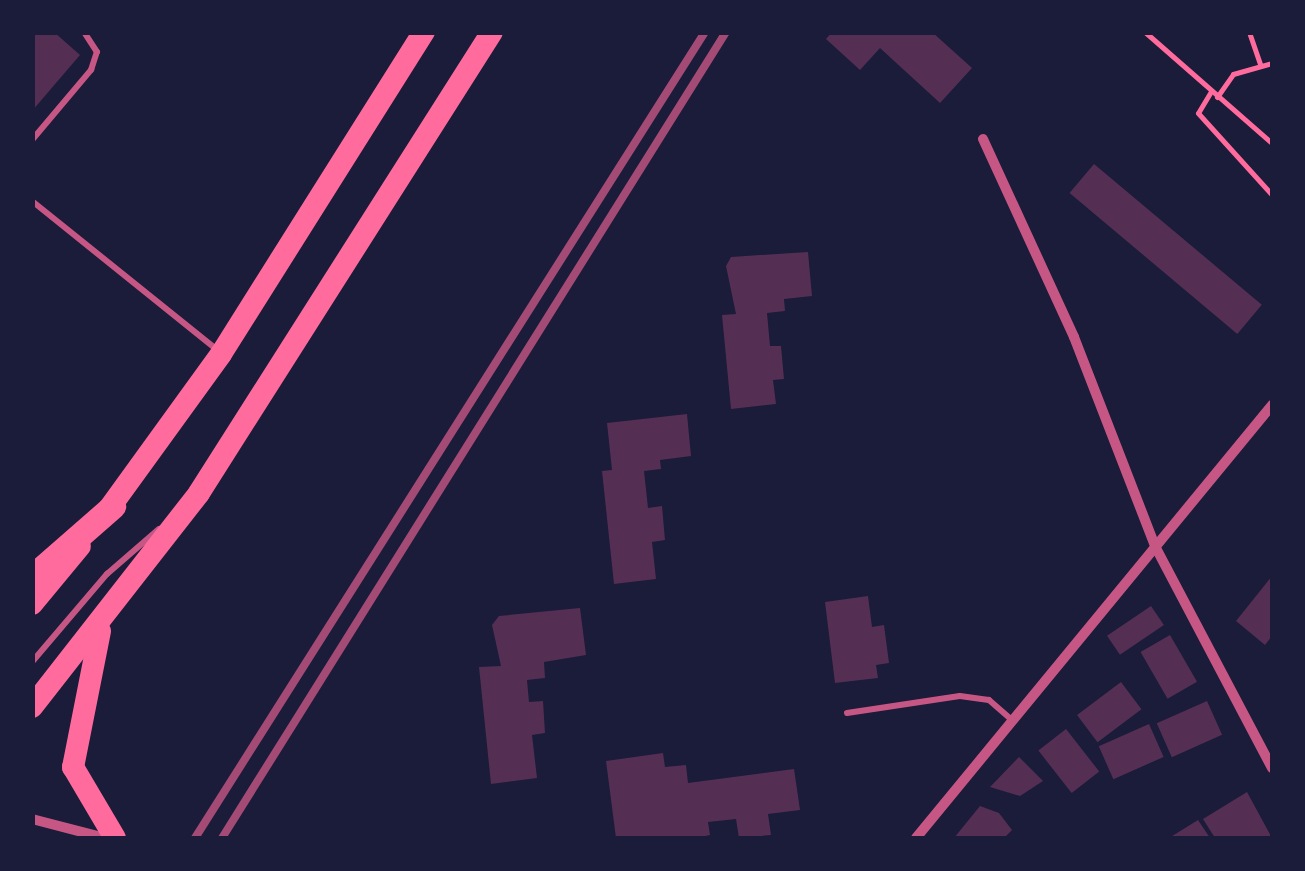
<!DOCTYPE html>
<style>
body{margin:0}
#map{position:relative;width:1305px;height:871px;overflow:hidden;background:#1b1b3a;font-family:"Golos Text",sans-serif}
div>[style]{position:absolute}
.building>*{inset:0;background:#542f53;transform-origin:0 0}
.path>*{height:5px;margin:-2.5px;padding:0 2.5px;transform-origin:2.5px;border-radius:2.5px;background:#ff6b9d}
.service>*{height:6px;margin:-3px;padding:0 3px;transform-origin:3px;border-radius:3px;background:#c65784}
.minor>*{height:10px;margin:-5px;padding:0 5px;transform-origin:5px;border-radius:5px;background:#c65784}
.primary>*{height:22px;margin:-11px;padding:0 11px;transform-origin:11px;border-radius:11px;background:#ff6b9d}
.motorway>*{height:25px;margin:-12.5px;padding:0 12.5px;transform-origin:12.5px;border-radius:12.5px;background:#ff6b9d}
.rail>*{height:8px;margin:-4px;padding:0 4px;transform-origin:4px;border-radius:4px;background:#a44b75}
span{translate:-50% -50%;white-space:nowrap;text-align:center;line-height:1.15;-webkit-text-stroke:10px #1b1b3a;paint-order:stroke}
.frame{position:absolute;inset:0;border:35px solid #1b1b3a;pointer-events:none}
</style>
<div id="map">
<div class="building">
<i style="clip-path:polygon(32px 32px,54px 32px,80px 55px,32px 111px)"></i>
<i style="clip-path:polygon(832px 32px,932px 32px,972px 68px,940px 103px,880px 48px,860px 70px,826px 39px)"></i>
<i style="left:1094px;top:164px;width:219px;height:38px;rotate:40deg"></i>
<i style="clip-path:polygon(808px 252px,812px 296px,784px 299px,785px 311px,767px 313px,770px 346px,781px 346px,784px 379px,773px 380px,776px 404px,731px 409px,722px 315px,736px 314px,726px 266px,731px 257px)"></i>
<i style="clip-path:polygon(687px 414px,691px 456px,660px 460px,661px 469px,644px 471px,648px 508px,662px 506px,665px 540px,652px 542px,656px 579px,614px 584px,602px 471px,612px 470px,607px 423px)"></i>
<i style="clip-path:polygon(1272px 576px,1272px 636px,1265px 645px,1236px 621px)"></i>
<i style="clip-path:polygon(868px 596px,872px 627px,884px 625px,889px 663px,876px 665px,878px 678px,835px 683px,825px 602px)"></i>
<i style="left:1151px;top:606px;width:23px;height:53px;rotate:56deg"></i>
<i style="clip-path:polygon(580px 608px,586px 655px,544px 662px,545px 678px,527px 680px,529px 702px,543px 701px,545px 733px,532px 735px,537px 778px,491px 784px,479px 667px,501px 666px,492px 625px,499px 616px)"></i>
<i style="left:1170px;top:635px;width:54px;height:34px;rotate:60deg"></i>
<i style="left:1121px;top:682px;width:34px;height:55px;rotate:53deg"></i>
<i style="left:1207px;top:701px;width:37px;height:55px;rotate:66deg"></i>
<i style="left:1149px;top:724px;width:36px;height:55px;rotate:66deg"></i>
<i style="left:1066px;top:729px;width:54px;height:35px;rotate:52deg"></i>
<i style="clip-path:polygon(663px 753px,665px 767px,686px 765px,688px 783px,794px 769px,800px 810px,768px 814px,771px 835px,739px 838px,736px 819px,708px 822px,710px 835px,696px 838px,616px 838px,606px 761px)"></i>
<i style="clip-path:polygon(1019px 757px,1043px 781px,1020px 796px,990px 787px)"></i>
<i style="clip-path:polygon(1247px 792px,1272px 838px,1215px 838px,1203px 819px)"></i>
<i style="clip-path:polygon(980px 806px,999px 813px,1012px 830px,1004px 838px,954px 838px)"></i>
<i style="clip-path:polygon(1198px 820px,1210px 838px,1169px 838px)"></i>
</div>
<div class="path">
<i style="left:1145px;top:32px;width:169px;rotate:41.2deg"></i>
<i style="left:1249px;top:32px;width:34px;rotate:71deg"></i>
<i style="left:1210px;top:93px;width:23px;rotate:121deg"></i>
<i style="left:1198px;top:113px;width:110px;rotate:47.9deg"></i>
<i style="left:1217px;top:97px;width:28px;rotate:-55deg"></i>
<i style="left:1233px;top:74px;width:41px;rotate:-15.8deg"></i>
</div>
<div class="service">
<i style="left:32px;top:140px;width:92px;rotate:-49.9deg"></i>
<i style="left:91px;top:70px;width:19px;rotate:-72deg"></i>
<i style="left:97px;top:52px;width:24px;rotate:-123deg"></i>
<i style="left:32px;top:201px;width:238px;rotate:38.8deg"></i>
<i style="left:32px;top:662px;width:116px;rotate:-49.6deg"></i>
<i style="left:107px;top:574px;width:69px;rotate:-40.9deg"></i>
<i style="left:847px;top:713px;width:114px;rotate:-8.6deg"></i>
<i style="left:960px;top:696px;width:29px;rotate:8deg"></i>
<i style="left:989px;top:700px;width:30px;rotate:41deg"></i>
</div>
<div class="minor">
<i style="left:983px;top:139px;width:218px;rotate:65.3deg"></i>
<i style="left:1074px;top:337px;width:226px;rotate:68.8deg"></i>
<i style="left:1156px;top:548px;width:249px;rotate:62.2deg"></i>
<i style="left:32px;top:819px;width:75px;rotate:14.6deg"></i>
<i style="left:916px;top:838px;width:561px;rotate:-50.57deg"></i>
</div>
<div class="primary">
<i style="left:103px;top:517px;width:201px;rotate:-54.1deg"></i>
<i style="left:221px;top:354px;width:381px;rotate:-57.8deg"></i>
<i style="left:32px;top:604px;width:75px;rotate:-50.4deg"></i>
<i style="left:100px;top:631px;width:139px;rotate:101.2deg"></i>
<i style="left:73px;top:767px;width:82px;rotate:59.4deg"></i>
<i style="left:32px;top:707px;width:271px;rotate:-52deg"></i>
<i style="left:199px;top:493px;width:546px;rotate:-57.56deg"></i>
</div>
<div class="motorway">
<i style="left:32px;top:577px;width:108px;rotate:-41.2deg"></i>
</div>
<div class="rail">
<i style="left:195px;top:838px;width:954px;rotate:-57.68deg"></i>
<i style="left:222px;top:838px;width:951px;rotate:-57.98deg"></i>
</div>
<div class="frame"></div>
</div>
